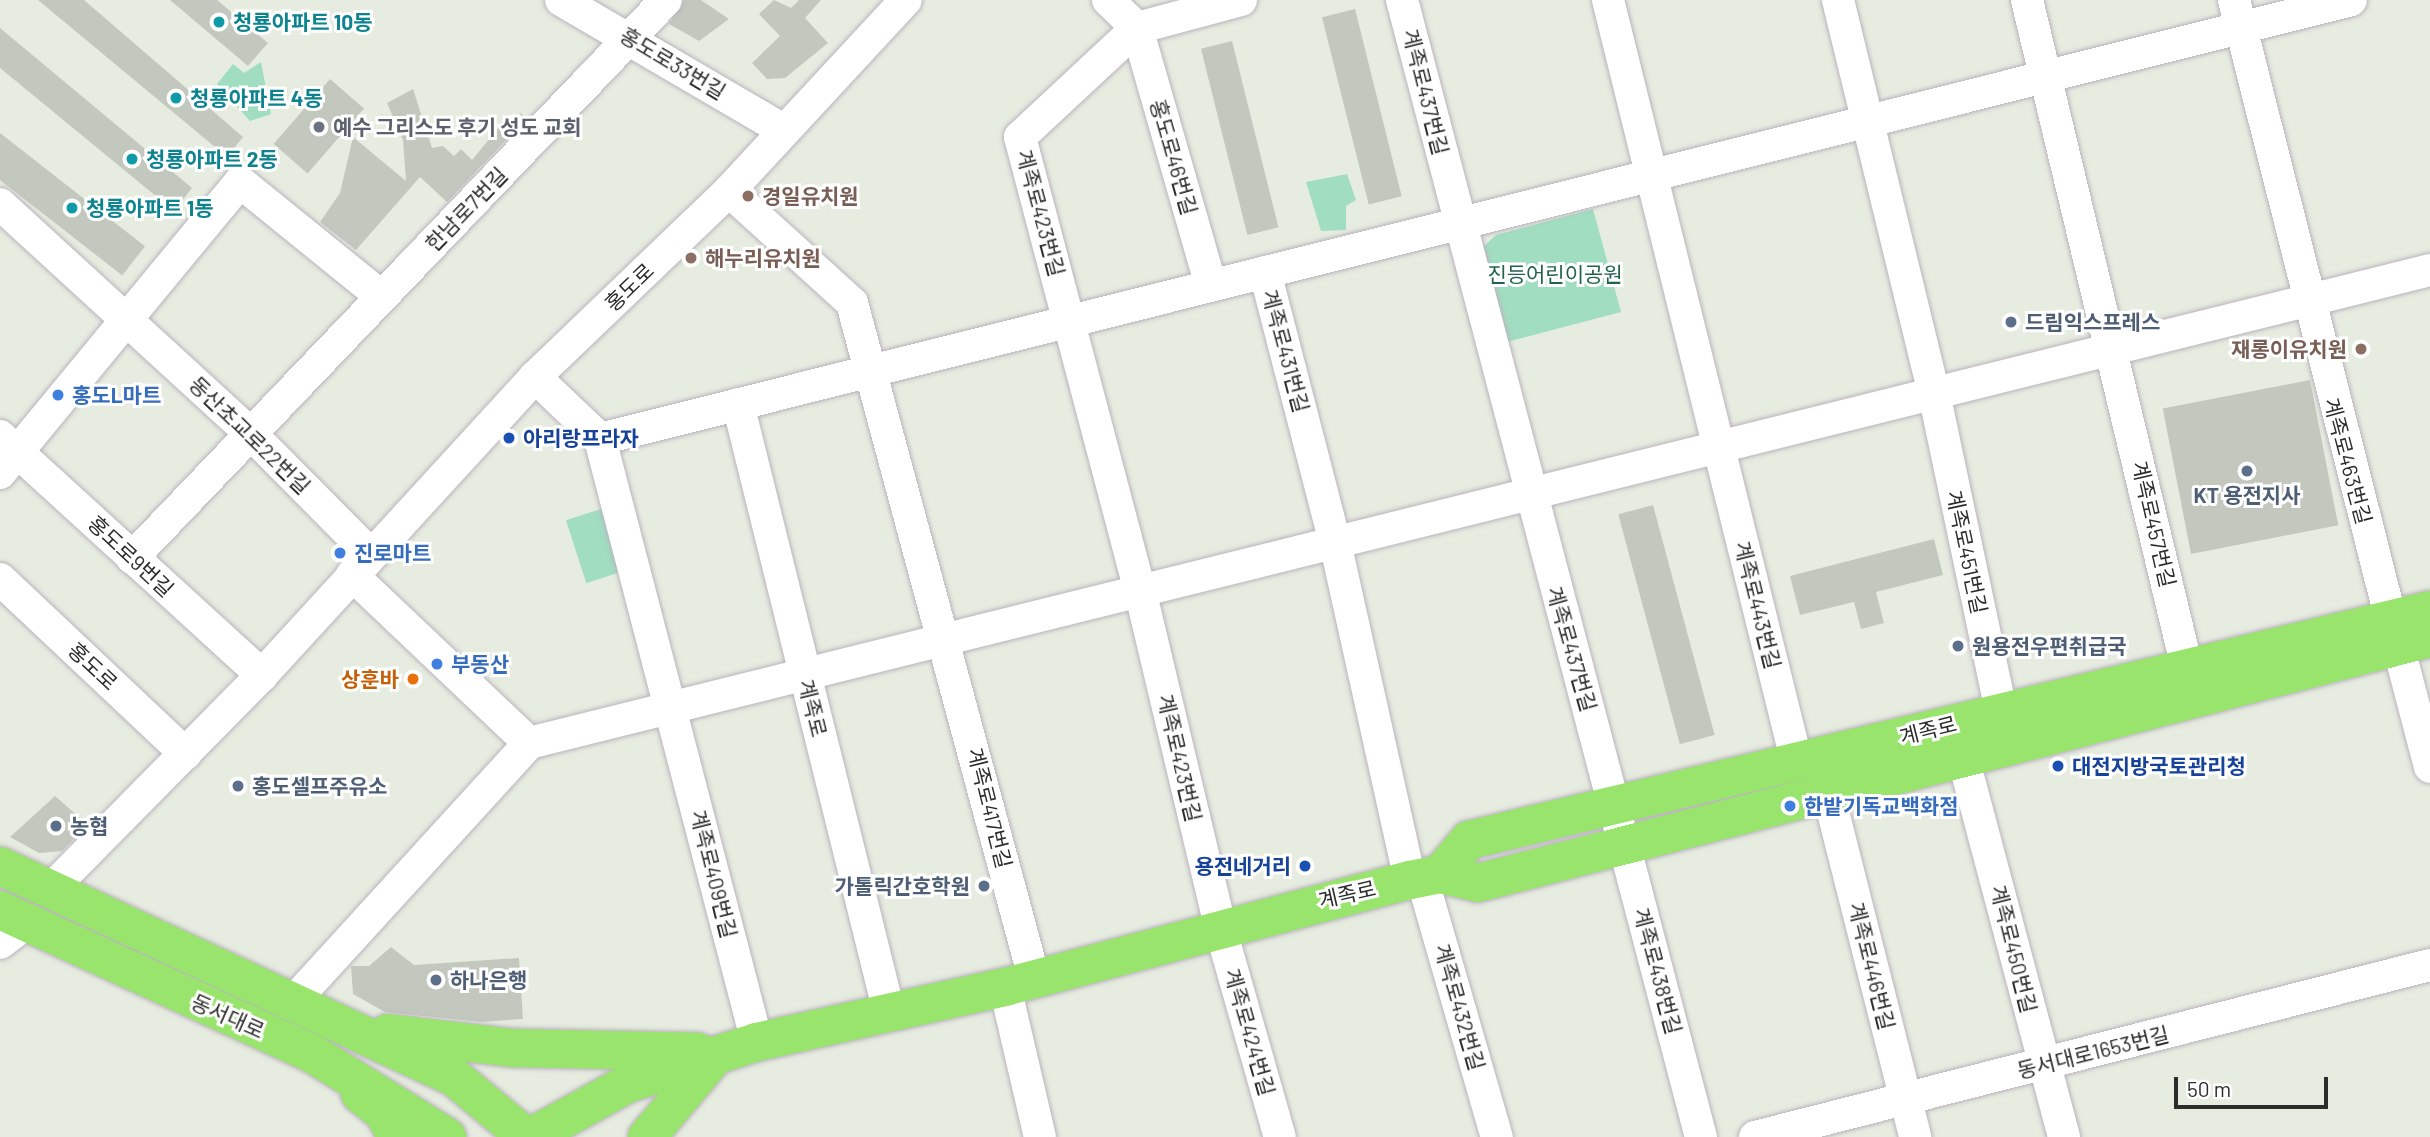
<!DOCTYPE html>
<meta charset="utf-8">
<style>
body{margin:0}
#map{position:relative;width:2430px;height:1137px;overflow:hidden;background:#e7ece0;font-family:Barlow,"Noto Sans KR",sans-serif}
div>[style]{position:absolute}
.green>*{inset:0;background:#a1ddc1;transform-origin:0 0}
.building>*{inset:0;background:#c3c8bf;transform-origin:0 0}
.roads{filter:drop-shadow(0 0 2px #bab3be) drop-shadow(0 0 2px #bab3be)}
.minor>*{height:32px;margin:-16px;padding:0 16px;transform-origin:16px;border-radius:16px;background:#fff}
.major>*{height:38px;margin:-19px;padding:0 19px;transform-origin:19px;border-radius:19px;background:#99e46c}
.dots>*{width:19px;height:19px;translate:-50% -50%;box-sizing:border-box;border:4px solid #fff;border-radius:50%}
span{translate:-50% -50%;white-space:nowrap;text-align:center;line-height:1.15;-webkit-text-stroke:6px #fff;paint-order:stroke}
.culture-label{font-size:21px;color:#0d838f;font-weight:700}
.left{translate:0 -50%;text-align:left}
.street-label{font-size:21px;color:#2c2c2c}
.worship-label{font-size:21px;color:#5b616d;font-weight:700}
.education-label{font-size:21px;color:#785e54;font-weight:700}
.right{translate:-100% -50%;text-align:right}
.park-label{font-size:21px;color:#22634d}
.service-label{font-size:21px;color:#4e5e75;font-weight:700}
.shop-label{font-size:21px;color:#366cbe;font-weight:700}
.transit-label{font-size:21px;color:#164399;font-weight:700}
.food-label{font-size:21px;color:#c56008;font-weight:700}
.scale{position:absolute;left:2174px;top:1077px;width:154px;height:32px;box-sizing:border-box;border:4px solid #2c2c2c;border-top:0;padding-left:9px;font-size:21px;line-height:24px;white-space:nowrap;color:#2c2c2c;-webkit-text-stroke:5px #fff;paint-order:stroke}
</style>
<div id="map">
<div class="green">
<i style="clip-path:polygon(261px 62px,271px 114px,250px 121px,217px 84px,233px 64px,244px 73px)"></i>
<i style="clip-path:polygon(1347px 174px,1356px 200px,1346px 206px,1346px 230px,1321px 231px,1306px 182px)"></i>
<i style="clip-path:polygon(1593px 209px,1621px 312px,1499px 344px,1475px 254px,1496px 235px)"></i>
<i style="left:604px;top:508px;width:66px;height:40px;rotate:72deg"></i>
</div>
<div class="building">
<i style="clip-path:polygon(38px 0,84px 0,243px 137px,227px 157px)"></i>
<i style="clip-path:polygon(170px 0,217px 0,268px 43px,248px 66px)"></i>
<i style="clip-path:polygon(684px 0,701px 0,729px 19px,699px 41px,669px 24px)"></i>
<i style="clip-path:polygon(774px 0,791px 8px,799px 0,821px 0,805px 18px,828px 43px,785px 78px,767px 79px,752px 63px,780px 36px,759px 14px)"></i>
<i style="left:1355px;top:9px;width:193px;height:34px;rotate:76deg"></i>
<i style="clip-path:polygon(0 28px,192px 188px,174px 211px,0 68px)"></i>
<i style="left:1232px;top:41px;width:192px;height:32px;rotate:76deg"></i>
<i style="left:330px;top:79px;width:45px;height:86px;rotate:41deg"></i>
<i style="clip-path:polygon(413px 89px,432px 148px,443px 146px,454px 156px,461px 149px,472px 160px,505px 120px,521px 113px,526px 119px,447px 202px,420px 177px,356px 250px,320px 222px,340px 193px,353px 137px,406px 181px,403px 140px,387px 103px)"></i>
<i style="left:0;top:133px;width:184px;height:37px;rotate:38deg"></i>
<i style="left:2310px;top:380px;width:148px;height:150px;rotate:79deg"></i>
<i style="left:1653px;top:505px;width:238px;height:36px;rotate:75deg"></i>
<i style="clip-path:polygon(1934px 539px,1943px 575px,1876px 592px,1884px 623px,1861px 629px,1854px 602px,1800px 615px,1790px 576px)"></i>
<i style="clip-path:polygon(55px 796px,88px 825px,62px 851px,39px 853px,10px 837px)"></i>
<i style="clip-path:polygon(391px 947px,414px 965px,519px 958px,523px 1019px,482px 1022px,385px 1012px,353px 994px,351px 966px,369px 966px)"></i>
</div>
<div class="roads">
<div class="minor">
<i style="left:561px;top:0;width:256px;rotate:30.3deg"></i>
<i style="left:1108px;top:0;width:40px;rotate:44deg"></i>
<i style="left:1137px;top:28px;width:268px;rotate:74deg"></i>
<i style="left:1241px;top:0;width:108px;rotate:164.9deg"></i>
<i style="left:1137px;top:28px;width:160px;rotate:137deg"></i>
<i style="left:1020px;top:137px;width:469px;rotate:75.2deg"></i>
<i style="left:1140px;top:590px;width:346px;rotate:76.6deg"></i>
<i style="left:1220px;top:927px;width:218px;rotate:74.1deg"></i>
<i style="left:1402px;top:0;width:1176px;rotate:75.27deg"></i>
<i style="left:1608px;top:0;width:786px;rotate:76.09deg"></i>
<i style="left:1838px;top:0;width:405px;rotate:76.3deg"></i>
<i style="left:1934px;top:393px;width:326px;rotate:78.1deg"></i>
<i style="left:2027px;top:0;width:708px;rotate:76.53deg"></i>
<i style="left:2234px;top:0;width:640px;rotate:75.79deg"></i>
<i style="left:729px;top:191px;width:166px;rotate:42.3deg"></i>
<i style="left:852px;top:303px;width:699px;rotate:74.91deg"></i>
<i style="left:0;top:204px;width:340px;rotate:42.5deg"></i>
<i style="left:251px;top:434px;width:170px;rotate:45.2deg"></i>
<i style="left:1265px;top:272px;width:279px;rotate:75.5deg"></i>
<i style="left:1335px;top:542px;width:346px;rotate:77.5deg"></i>
<i style="left:535px;top:377px;width:90px;rotate:43.6deg"></i>
<i style="left:600px;top:439px;width:623px;rotate:75.41deg"></i>
<i style="left:738px;top:404px;width:626px;rotate:76.05deg"></i>
<i style="left:0;top:436px;width:355px;rotate:42.4deg"></i>
<i style="left:600px;top:439px;width:1805px;rotate:-14.07deg"></i>
<i style="left:0;top:473px;width:377px;rotate:-50.5deg"></i>
<i style="left:240px;top:182px;width:181px;rotate:39deg"></i>
<i style="left:132px;top:558px;width:772px;rotate:-46.26deg"></i>
<i style="left:352px;top:575px;width:244px;rotate:43.5deg"></i>
<i style="left:0;top:579px;width:255px;rotate:43.3deg"></i>
<i style="left:2398px;top:645px;width:126px;rotate:75.3deg"></i>
<i style="left:1964px;top:761px;width:389px;rotate:75.1deg"></i>
<i style="left:1829px;top:796px;width:352px;rotate:75.8deg"></i>
<i style="left:1422px;top:878px;width:270px;rotate:73.9deg"></i>
<i style="left:50px;top:890px;width:302px;rotate:-45.4deg"></i>
<i style="left:262px;top:675px;width:404px;rotate:-47.5deg"></i>
<i style="left:535px;top:377px;width:269px;rotate:-43.8deg"></i>
<i style="left:729px;top:191px;width:260px;rotate:-47.2deg"></i>
<i style="left:0;top:943px;width:35px;rotate:-37deg"></i>
<i style="left:1005px;top:987px;width:154px;rotate:76.9deg"></i>
<i style="left:292px;top:1003px;width:352px;rotate:-47.6deg"></i>
<i style="left:529px;top:743px;width:1959px;rotate:-13.97deg"></i>
<i style="left:1755px;top:1137px;width:697px;rotate:-14.3deg"></i>
</div>
<div class="major">
<i style="left:0;top:866px;width:501px;rotate:24.93deg"></i>
<i style="left:454px;top:1077px;width:94px;rotate:39.8deg"></i>
<i style="left:1440px;top:874px;width:45px;rotate:-49.5deg"></i>
<i style="left:1469px;top:840px;width:988px;rotate:-13.46deg"></i>
<i style="left:0;top:910px;width:345px;rotate:24.7deg"></i>
<i style="left:313px;top:1054px;width:158px;rotate:31.8deg"></i>
<i style="left:388px;top:1033px;width:127px;rotate:6.8deg"></i>
<i style="left:514px;top:1048px;width:184px;rotate:1.2deg"></i>
<i style="left:360px;top:1094px;width:31px;rotate:38deg"></i>
<i style="left:384px;top:1113px;width:27px;rotate:62deg"></i>
<i style="left:531px;top:1137px;width:110px;rotate:-28.9deg"></i>
<i style="left:627px;top:1084px;width:137px;rotate:-17.9deg"></i>
<i style="left:757px;top:1042px;width:254px;rotate:-12.5deg"></i>
<i style="left:1005px;top:987px;width:419px;rotate:-14.8deg"></i>
<i style="left:1410px;top:880px;width:31px;rotate:-11deg"></i>
<i style="left:1440px;top:874px;width:39px;rotate:13deg"></i>
<i style="left:1478px;top:883px;width:983px;rotate:-14.43deg"></i>
<i style="left:647px;top:1137px;width:107px;rotate:-49.9deg"></i>
</div>
</div>
<div class="dots">
<i style="left:219px;top:22px;background:#0f9aa8"></i>
<i style="left:176px;top:98px;background:#0f9aa8"></i>
<i style="left:319px;top:127px;background:#6b7280"></i>
<i style="left:132px;top:159px;background:#0f9aa8"></i>
<i style="left:748px;top:196px;background:#8d6e63"></i>
<i style="left:72px;top:208px;background:#0f9aa8"></i>
<i style="left:691px;top:258px;background:#8d6e63"></i>
<i style="left:2011px;top:322px;background:#5c6f8a"></i>
<i style="left:2361px;top:349px;background:#8d6e63"></i>
<i style="left:58px;top:395px;background:#3f7fe0"></i>
<i style="left:509px;top:438px;background:#1a4fb4"></i>
<i style="left:2247px;top:471px;background:#5c6f8a"></i>
<i style="left:340px;top:553px;background:#3f7fe0"></i>
<i style="left:1958px;top:646px;background:#5c6f8a"></i>
<i style="left:437px;top:664px;background:#3f7fe0"></i>
<i style="left:413px;top:679px;background:#e8710a"></i>
<i style="left:2058px;top:766px;background:#1a4fb4"></i>
<i style="left:238px;top:786px;background:#5c6f8a"></i>
<i style="left:1790px;top:806px;background:#3f7fe0"></i>
<i style="left:56px;top:826px;background:#5c6f8a"></i>
<i style="left:1305px;top:866px;background:#1a4fb4"></i>
<i style="left:984px;top:886px;background:#5c6f8a"></i>
<i style="left:436px;top:980px;background:#5c6f8a"></i>
</div>
<div class="culture-label">
<span class="left" style="left:233px;top:22px">청룡아파트 10동</span>
<span class="left" style="left:190px;top:98px">청룡아파트 4동</span>
<span class="left" style="left:146px;top:159px">청룡아파트 2동</span>
<span class="left" style="left:86px;top:208px">청룡아파트 1동</span>
</div>
<div class="street-label">
<span style="left:673px;top:63px;rotate:31deg">홍도로33번길</span>
<span style="left:1426px;top:92px;rotate:76deg">계족로437번길</span>
<span style="left:1174px;top:157px;rotate:74deg">홍도로46번길</span>
<span style="left:466px;top:209px;rotate:-46deg">한남로7번길</span>
<span style="left:1041px;top:213px;rotate:75deg">계족로423번길</span>
<span style="left:629px;top:287px;rotate:-44deg">홍도로</span>
<span style="left:1286px;top:351px;rotate:75deg">계족로431번길</span>
<span style="left:250px;top:435px;rotate:44deg">동산초교로22번길</span>
<span style="left:2348px;top:461px;rotate:75deg">계족로463번길</span>
<span style="left:2154px;top:524px;rotate:77deg">계족로457번길</span>
<span style="left:1967px;top:552px;rotate:78deg">계족로451번길</span>
<span style="left:131px;top:556px;rotate:43deg">홍도로9번길</span>
<span style="left:1758px;top:605px;rotate:76deg">계족로443번길</span>
<span style="left:1572px;top:649px;rotate:74deg">계족로437번길</span>
<span style="left:93px;top:666px;rotate:43deg">홍도로</span>
<span style="left:813px;top:708px;rotate:76deg">계족로</span>
<span style="left:1928px;top:730px;rotate:-14deg">계족로</span>
<span style="left:1180px;top:758px;rotate:77deg">계족로423번길</span>
<span style="left:990px;top:808px;rotate:76deg">계족로417번길</span>
<span style="left:714px;top:874px;rotate:76deg">계족로409번길</span>
<span style="left:1347px;top:894px;rotate:-13deg">계족로</span>
<span style="left:2014px;top:949px;rotate:76deg">계족로450번길</span>
<span style="left:1872px;top:966px;rotate:76deg">계족로446번길</span>
<span style="left:1658px;top:971px;rotate:75deg">계족로438번길</span>
<span style="left:1460px;top:1007px;rotate:74deg">계족로432번길</span>
<span style="left:228px;top:1016px;rotate:24deg">동서대로</span>
<span style="left:1250px;top:1032px;rotate:74deg">계족로424번길</span>
<span style="left:2093px;top:1052px;rotate:-14deg">동서대로1653번길</span>
</div>
<div class="worship-label">
<span class="left" style="left:333px;top:127px">예수 그리스도 후기 성도 교회</span>
</div>
<div class="education-label">
<span class="left" style="left:762px;top:196px">경일유치원</span>
<span class="left" style="left:705px;top:258px">해누리유치원</span>
<span class="right" style="left:2347px;top:349px">재롱이유치원</span>
</div>
<div class="park-label">
<span style="left:1555px;top:274px">진등어린이공원</span>
</div>
<div class="service-label">
<span class="left" style="left:2025px;top:322px">드림익스프레스</span>
<span style="left:2247px;top:495px">KT 용전지사</span>
<span class="left" style="left:1972px;top:646px">원용전우편취급국</span>
<span class="left" style="left:252px;top:786px">홍도셀프주유소</span>
<span class="left" style="left:70px;top:826px">농협</span>
<span class="right" style="left:970px;top:886px">가톨릭간호학원</span>
<span class="left" style="left:450px;top:980px">하나은행</span>
</div>
<div class="shop-label">
<span class="left" style="left:72px;top:395px">홍도L마트</span>
<span class="left" style="left:354px;top:553px">진로마트</span>
<span class="left" style="left:451px;top:664px">부동산</span>
<span class="left" style="left:1804px;top:806px">한밭기독교백화점</span>
</div>
<div class="transit-label">
<span class="left" style="left:523px;top:438px">아리랑프라자</span>
<span class="left" style="left:2072px;top:766px">대전지방국토관리청</span>
<span class="right" style="left:1291px;top:866px">용전네거리</span>
</div>
<div class="food-label">
<span class="right" style="left:399px;top:679px">상훈바</span>
</div>
<div class="scale">50 m</div>
</div>
